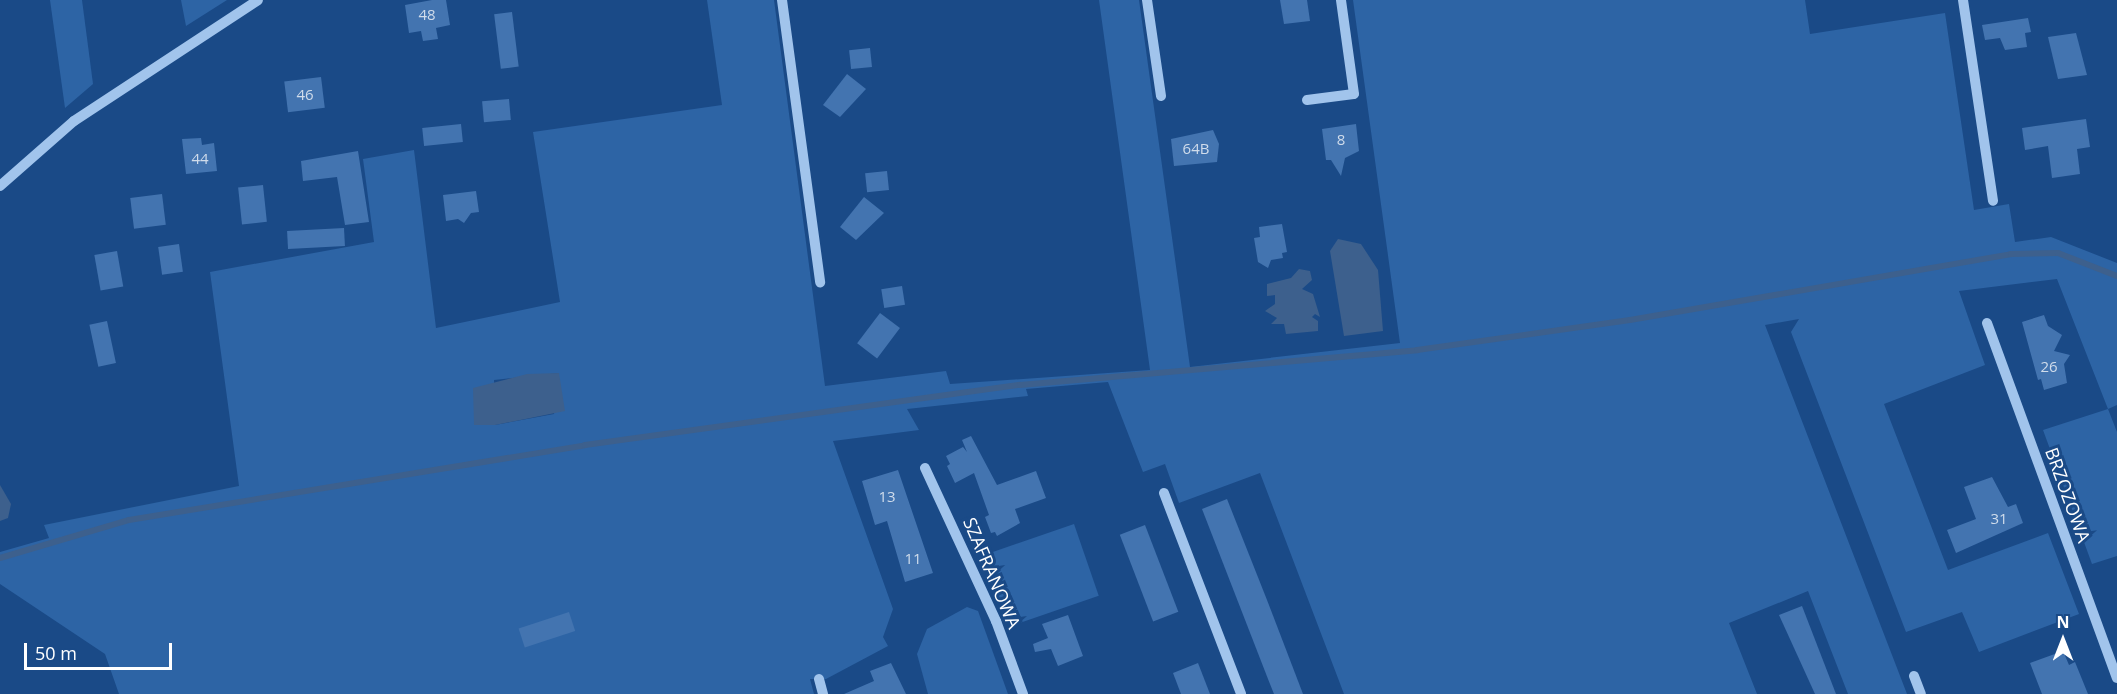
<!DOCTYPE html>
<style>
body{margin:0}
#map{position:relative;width:2117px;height:694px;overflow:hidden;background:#1a4a87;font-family:"Open Sans",sans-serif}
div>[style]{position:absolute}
.green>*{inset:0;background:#2d64a5;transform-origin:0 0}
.water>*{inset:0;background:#3d608d}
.stream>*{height:6px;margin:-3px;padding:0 3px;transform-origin:3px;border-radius:3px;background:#3d608d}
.building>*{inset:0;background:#4374b0;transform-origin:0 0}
.minor>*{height:10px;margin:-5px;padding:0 5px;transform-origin:5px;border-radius:5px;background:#a1c4ec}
span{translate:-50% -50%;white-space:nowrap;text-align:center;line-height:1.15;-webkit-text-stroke:6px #1a4a87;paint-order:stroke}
.number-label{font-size:15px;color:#d0dceb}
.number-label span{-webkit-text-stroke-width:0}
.street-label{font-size:18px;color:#fff}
.north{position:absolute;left:2033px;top:610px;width:60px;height:60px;-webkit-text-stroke:4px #1a4a87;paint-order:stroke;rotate:0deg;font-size:16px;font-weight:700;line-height:24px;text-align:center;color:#fff}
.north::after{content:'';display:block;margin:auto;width:21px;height:27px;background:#fff;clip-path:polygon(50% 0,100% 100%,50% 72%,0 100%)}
.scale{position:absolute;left:24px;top:643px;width:148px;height:27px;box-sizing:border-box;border:3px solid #fff;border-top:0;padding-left:8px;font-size:18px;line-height:21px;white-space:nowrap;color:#fff;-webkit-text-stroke:4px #1a4a87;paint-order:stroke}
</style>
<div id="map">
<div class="green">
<i style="clip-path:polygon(50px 0,82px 0,93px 84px,65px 108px)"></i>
<i style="clip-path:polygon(181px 0,227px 0,186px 26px)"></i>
<i style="clip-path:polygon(evenodd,707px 0,774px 0,825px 386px,946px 371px,950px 384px,1150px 370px,1099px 0,1139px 0,1190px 367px,1400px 343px,1353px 0,1805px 0,1810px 34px,1945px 13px,1974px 210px,2009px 204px,2015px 242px,2051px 237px,2117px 263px,2117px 405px,2108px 409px,2117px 432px,2117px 556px,2092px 564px,2043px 430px,2108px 409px,2057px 279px,1959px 291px,1985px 365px,1884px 404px,1948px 570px,2048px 533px,2079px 614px,1979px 652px,1962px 612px,1906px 632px,1791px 332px,1799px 319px,1765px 325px,1907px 694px,1848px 694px,1808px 591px,1729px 623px,1757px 694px,1344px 694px,1260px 473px,1179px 503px,1165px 464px,1143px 472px,1108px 382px,1026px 389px,1028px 396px,907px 409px,919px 430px,833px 441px,893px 609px,883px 637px,888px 646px,826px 679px,810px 679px,814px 694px,119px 694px,105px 654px,0 584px,0 552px,49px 538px,44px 525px,239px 486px,210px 272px,374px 242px,363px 159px,414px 150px,436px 328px,560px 302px,533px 132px,722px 105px,707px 0,559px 373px,554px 414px,495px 425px,494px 380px,559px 373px)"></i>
<i style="left:1074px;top:524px;width:76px;height:95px;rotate:71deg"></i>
<i style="clip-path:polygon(967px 607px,978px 611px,1008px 694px,928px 694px,917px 654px,927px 629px)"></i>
</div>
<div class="water">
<i style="clip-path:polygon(1338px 239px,1361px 244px,1378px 270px,1383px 331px,1344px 336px,1330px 251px)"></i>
<i style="clip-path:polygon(1299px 269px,1310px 271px,1312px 280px,1302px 289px,1313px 294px,1320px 317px,1315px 314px,1312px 317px,1318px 321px,1318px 331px,1286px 334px,1284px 324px,1271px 324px,1277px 318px,1265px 311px,1275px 304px,1275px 295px,1267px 296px,1267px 284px,1291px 278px)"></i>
<i style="clip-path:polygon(559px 373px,565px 411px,495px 425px,474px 425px,473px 388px,527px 374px)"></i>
<i style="clip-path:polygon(0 485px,11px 504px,8px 518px,0 521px)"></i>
</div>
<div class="stream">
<i style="left:0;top:558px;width:134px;rotate:-16.4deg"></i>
<i style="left:129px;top:520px;width:462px;rotate:-9.3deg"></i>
<i style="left:585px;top:445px;width:439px;rotate:-7.9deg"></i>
<i style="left:1020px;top:385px;width:399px;rotate:-5deg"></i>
<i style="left:1417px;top:350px;width:215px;rotate:-8deg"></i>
<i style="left:1630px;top:320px;width:387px;rotate:-9.8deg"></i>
<i style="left:2011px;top:254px;width:47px;rotate:-1.2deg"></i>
<i style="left:2058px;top:253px;width:63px;rotate:21.3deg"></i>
</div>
<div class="building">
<i style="clip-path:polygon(432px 0,446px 0,450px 25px,436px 28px,438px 39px,423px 41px,421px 31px,409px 33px,405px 5px)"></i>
<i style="clip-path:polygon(1280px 0,1307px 0,1310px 21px,1284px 24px)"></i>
<i style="left:512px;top:12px;width:55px;height:18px;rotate:83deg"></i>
<i style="clip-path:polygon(2028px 18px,2031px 32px,2025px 33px,2027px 47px,2005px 50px,2000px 38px,1985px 40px,1982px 25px)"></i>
<i style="clip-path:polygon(2076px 33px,2087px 75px,2058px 79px,2048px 37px)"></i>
<i style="left:870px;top:48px;width:19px;height:21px;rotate:84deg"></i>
<i style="clip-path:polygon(847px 74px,866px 89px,840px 117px,823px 105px)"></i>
<i style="left:321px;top:77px;width:31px;height:37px;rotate:83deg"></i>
<i style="left:509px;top:99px;width:21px;height:27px;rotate:85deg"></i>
<i style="clip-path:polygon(2086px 119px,2090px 147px,2077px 149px,2080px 174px,2052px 178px,2048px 146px,2025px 150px,2022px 128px)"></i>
<i style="left:461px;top:124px;width:18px;height:39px;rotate:84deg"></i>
<i style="clip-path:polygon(1356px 124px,1359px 151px,1345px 158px,1341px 176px,1331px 160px,1326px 160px,1322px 129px)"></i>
<i style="clip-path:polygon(1213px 130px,1219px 144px,1217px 162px,1174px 166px,1171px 139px)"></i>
<i style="clip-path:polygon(201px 138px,202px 145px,214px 143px,217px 171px,186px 174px,182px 139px)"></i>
<i style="clip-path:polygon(358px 151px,369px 222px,345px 225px,337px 177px,303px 181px,301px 161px)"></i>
<i style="left:887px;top:171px;width:19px;height:22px;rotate:84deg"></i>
<i style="left:263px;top:185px;width:37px;height:25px;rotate:84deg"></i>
<i style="clip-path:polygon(476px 191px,479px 212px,471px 213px,464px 223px,458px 219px,446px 221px,443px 195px)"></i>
<i style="left:162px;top:194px;width:31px;height:32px;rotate:83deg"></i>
<i style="clip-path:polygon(864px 197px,884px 213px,856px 240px,840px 227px)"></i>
<i style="clip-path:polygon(1282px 224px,1287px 252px,1282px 253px,1283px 258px,1271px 260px,1268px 268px,1258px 262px,1254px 238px,1260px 237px,1259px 227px)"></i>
<i style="left:344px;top:228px;width:18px;height:57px;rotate:87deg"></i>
<i style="left:179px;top:244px;width:28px;height:21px;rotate:82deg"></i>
<i style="left:117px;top:251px;width:36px;height:23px;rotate:80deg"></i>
<i style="left:902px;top:286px;width:19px;height:21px;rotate:81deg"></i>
<i style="left:880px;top:313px;width:25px;height:38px;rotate:37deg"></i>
<i style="clip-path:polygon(2044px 315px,2048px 326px,2062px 335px,2054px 351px,2070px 355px,2064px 364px,2067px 383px,2044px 390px,2041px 379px,2038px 380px,2022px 322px)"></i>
<i style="left:107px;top:321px;width:43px;height:18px;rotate:78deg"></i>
<i style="clip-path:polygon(971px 436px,997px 485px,1036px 471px,1046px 498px,1015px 509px,1020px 523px,997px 536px,995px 532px,991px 533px,985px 517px,989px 515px,974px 473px,955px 483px,947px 466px,950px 464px,946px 456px,963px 447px,967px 452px,962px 440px)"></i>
<i style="clip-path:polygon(898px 470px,933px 573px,905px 582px,887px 521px,875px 525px,862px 481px)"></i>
<i style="clip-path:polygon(1992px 477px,2008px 507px,2016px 504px,2023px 523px,1956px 553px,1947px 530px,1976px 519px,1964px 487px)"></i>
<i style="clip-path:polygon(1227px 499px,1267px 600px,1303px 694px,1274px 694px,1268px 679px,1202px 509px)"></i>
<i style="left:1145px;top:525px;width:93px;height:27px;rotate:69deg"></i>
<i style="clip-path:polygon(1802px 606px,1836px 694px,1815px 694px,1779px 615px)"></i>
<i style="left:569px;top:612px;width:20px;height:53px;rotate:72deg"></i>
<i style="clip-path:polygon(1068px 615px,1083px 656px,1058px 666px,1051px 649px,1035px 652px,1033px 644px,1048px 638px,1042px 624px)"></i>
<i style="clip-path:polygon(2063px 651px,2069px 665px,2075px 662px,2088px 694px,2042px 694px,2030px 663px)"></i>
<i style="clip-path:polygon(891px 663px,906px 694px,844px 694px,874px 681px,870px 671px)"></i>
<i style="clip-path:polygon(1198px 663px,1210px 694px,1181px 694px,1173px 673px)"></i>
</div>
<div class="minor">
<i style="left:782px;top:0;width:285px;rotate:82.3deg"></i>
<i style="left:1147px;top:0;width:97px;rotate:81.7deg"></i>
<i style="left:1963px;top:0;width:203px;rotate:81.5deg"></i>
<i style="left:1307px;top:100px;width:47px;rotate:-7.3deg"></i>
<i style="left:1354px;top:94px;width:95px;rotate:-97.9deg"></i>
<i style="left:0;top:186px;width:98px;rotate:-41.3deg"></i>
<i style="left:74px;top:121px;width:220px;rotate:-33.3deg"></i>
<i style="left:1987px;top:323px;width:378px;rotate:69.9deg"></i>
<i style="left:925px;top:468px;width:169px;rotate:65.1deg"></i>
<i style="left:996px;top:621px;width:78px;rotate:69.7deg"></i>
<i style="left:1164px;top:493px;width:215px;rotate:69deg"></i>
<i style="left:1914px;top:676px;width:19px;rotate:69deg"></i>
<i style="left:819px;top:679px;width:16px;rotate:75deg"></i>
</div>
<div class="number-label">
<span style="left:427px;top:15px">48</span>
<span style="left:305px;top:95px">46</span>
<span style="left:1341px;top:140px">8</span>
<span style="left:1196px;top:149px">64B</span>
<span style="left:200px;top:159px">44</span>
<span style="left:2049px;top:367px">26</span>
<span style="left:887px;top:497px">13</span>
<span style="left:1999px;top:519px">31</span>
<span style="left:913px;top:559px">11</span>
</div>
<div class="street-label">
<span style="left:2068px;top:495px;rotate:70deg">BRZOZOWA</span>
<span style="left:992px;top:573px;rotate:67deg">SZAFRANOWA</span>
</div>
<div class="north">N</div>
<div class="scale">50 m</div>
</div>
